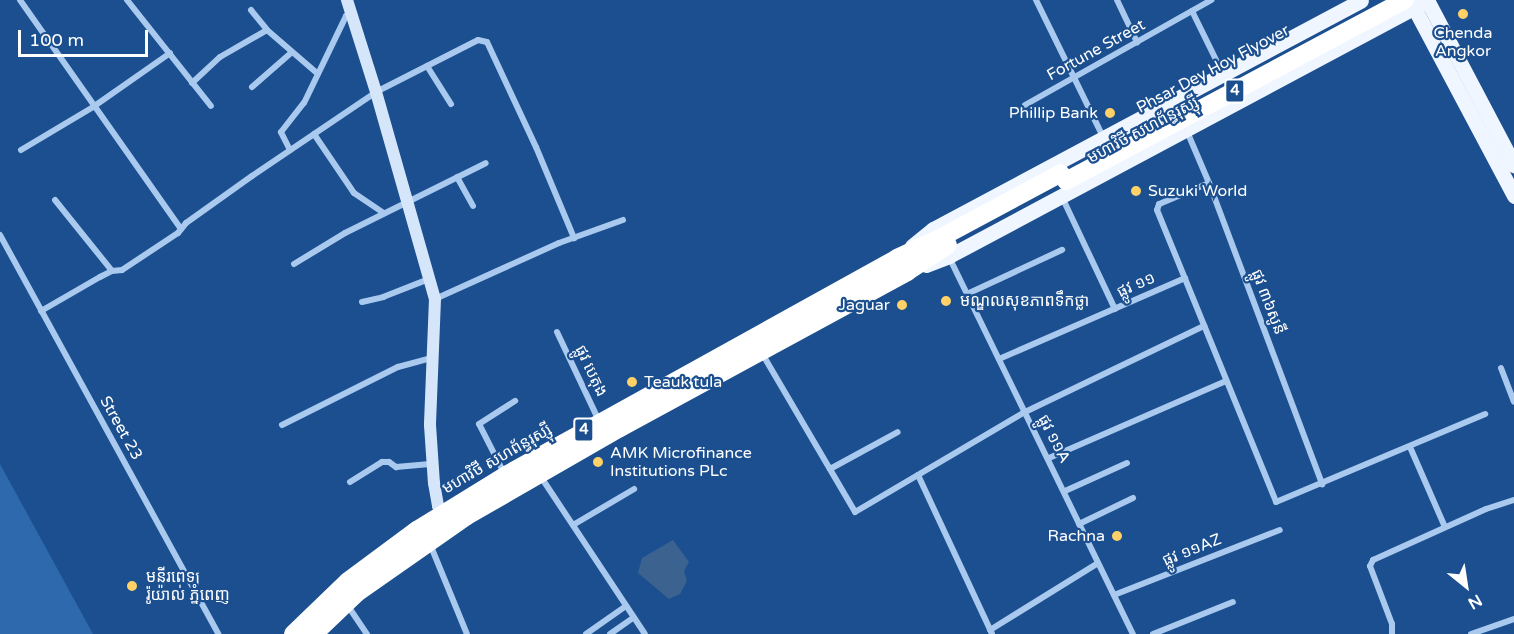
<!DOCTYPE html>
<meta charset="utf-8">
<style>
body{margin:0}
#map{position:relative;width:1514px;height:634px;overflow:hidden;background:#1b4f8f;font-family:"Varela Round","Noto Sans Khmer",sans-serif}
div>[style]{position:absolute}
.green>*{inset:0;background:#2e69ad}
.water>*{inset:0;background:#3c6290}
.street>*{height:6px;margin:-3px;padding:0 3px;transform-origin:3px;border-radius:3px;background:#a9c9ee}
.secondary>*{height:12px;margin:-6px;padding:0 6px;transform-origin:6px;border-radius:6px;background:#d6e6fa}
.primary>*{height:15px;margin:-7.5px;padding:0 7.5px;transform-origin:7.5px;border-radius:7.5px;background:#f0f6ff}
.highway>*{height:18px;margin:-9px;padding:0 9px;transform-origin:9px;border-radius:9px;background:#fff}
.highway-bridge>*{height:18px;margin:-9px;padding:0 9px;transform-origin:9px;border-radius:9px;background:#fff}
.dots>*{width:16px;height:16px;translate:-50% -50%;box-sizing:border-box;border:3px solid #1b4f8f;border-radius:50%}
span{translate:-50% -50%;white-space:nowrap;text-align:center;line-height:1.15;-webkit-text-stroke:4.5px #1b4f8f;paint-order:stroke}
.shield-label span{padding:2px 4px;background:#1b4f8f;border:2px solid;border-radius:4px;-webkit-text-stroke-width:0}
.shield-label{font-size:15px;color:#fff;font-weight:700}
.poi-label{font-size:16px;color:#fff}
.right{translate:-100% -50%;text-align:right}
.left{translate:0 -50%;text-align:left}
.street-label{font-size:16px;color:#fff}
.north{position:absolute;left:1436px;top:556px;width:60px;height:60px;-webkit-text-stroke:4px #1b4f8f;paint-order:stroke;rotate:150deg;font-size:16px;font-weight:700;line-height:24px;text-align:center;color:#fff}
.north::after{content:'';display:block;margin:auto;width:21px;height:27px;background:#fff;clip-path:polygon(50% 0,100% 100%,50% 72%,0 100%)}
.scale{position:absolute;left:18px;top:30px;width:130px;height:27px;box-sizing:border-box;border:3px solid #fff;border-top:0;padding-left:8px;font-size:18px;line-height:21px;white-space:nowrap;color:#fff;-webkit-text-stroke:4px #1b4f8f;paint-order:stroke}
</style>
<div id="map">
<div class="green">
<i style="clip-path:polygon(0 464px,93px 634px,0 634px)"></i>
</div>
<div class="water">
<i style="clip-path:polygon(673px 540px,689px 562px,684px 571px,687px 581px,680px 594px,669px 599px,638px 573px,642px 558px)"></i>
</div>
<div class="street">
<i style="left:20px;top:0;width:280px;rotate:54.9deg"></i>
<i style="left:127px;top:0;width:135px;rotate:51.6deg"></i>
<i style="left:1036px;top:0;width:153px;rotate:63.9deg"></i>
<i style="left:1117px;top:0;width:47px;rotate:64.5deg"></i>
<i style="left:251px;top:10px;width:26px;rotate:51deg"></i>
<i style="left:267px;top:30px;width:67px;rotate:40.8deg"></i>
<i style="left:1192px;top:11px;width:68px;rotate:63.8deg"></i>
<i style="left:427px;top:66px;width:45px;rotate:57.7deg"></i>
<i style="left:192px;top:83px;width:38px;rotate:-43deg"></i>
<i style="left:220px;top:57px;width:54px;rotate:-29.9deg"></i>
<i style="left:252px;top:87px;width:52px;rotate:-41.1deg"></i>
<i style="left:1025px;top:105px;width:214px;rotate:-29.4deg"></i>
<i style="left:1186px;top:129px;width:59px;rotate:66.9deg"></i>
<i style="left:1209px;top:183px;width:322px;rotate:69.4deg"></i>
<i style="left:314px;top:134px;width:71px;rotate:55.9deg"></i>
<i style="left:354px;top:193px;width:36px;rotate:34deg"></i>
<i style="left:21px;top:150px;width:84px;rotate:-30.8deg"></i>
<i style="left:93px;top:107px;width:94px;rotate:-35deg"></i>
<i style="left:290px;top:150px;width:20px;rotate:-117deg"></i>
<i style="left:281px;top:132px;width:37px;rotate:-52deg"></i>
<i style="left:304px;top:103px;width:97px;rotate:-64.2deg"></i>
<i style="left:346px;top:16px;width:5px;rotate:-22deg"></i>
<i style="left:457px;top:177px;width:33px;rotate:61deg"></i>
<i style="left:1209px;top:183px;width:54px;rotate:157.2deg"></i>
<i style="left:1159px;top:204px;width:6px;rotate:108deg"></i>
<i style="left:1157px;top:210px;width:315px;rotate:67.8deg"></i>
<i style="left:1276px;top:502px;width:227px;rotate:-22.8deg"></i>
<i style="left:1062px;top:197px;width:124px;rotate:64.7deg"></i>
<i style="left:55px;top:200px;width:91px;rotate:51.2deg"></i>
<i style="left:0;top:235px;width:455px;rotate:61.3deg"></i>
<i style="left:949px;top:257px;width:420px;rotate:64deg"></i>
<i style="left:294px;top:264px;width:60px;rotate:-31.3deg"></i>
<i style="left:345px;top:233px;width:157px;rotate:-26.4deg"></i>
<i style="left:967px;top:294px;width:105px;rotate:-24.9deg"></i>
<i style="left:435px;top:299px;width:136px;rotate:-24.3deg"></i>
<i style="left:559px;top:243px;width:68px;rotate:-19.8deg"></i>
<i style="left:362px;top:302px;width:22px;rotate:-13deg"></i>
<i style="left:383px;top:297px;width:49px;rotate:-21.4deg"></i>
<i style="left:41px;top:311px;width:68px;rotate:-30deg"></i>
<i style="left:100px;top:277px;width:13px;rotate:-27deg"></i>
<i style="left:112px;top:271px;width:10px;rotate:-6deg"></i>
<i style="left:122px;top:270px;width:67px;rotate:-33.5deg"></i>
<i style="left:178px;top:233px;width:13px;rotate:-51deg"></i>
<i style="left:186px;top:223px;width:81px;rotate:-35.5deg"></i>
<i style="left:252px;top:176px;width:150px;rotate:-34.1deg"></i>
<i style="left:376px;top:92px;width:114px;rotate:-27deg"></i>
<i style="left:478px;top:40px;width:9px;rotate:13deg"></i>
<i style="left:487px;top:42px;width:116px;rotate:65deg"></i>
<i style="left:536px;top:147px;width:99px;rotate:67.3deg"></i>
<i style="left:557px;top:332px;width:98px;rotate:64.7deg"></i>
<i style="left:763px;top:355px;width:182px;rotate:59.6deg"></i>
<i style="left:855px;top:512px;width:197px;rotate:-30.5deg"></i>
<i style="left:1025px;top:412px;width:199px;rotate:-25.7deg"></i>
<i style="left:999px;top:359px;width:203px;rotate:-23.5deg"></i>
<i style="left:1501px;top:368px;width:36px;rotate:69deg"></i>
<i style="left:282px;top:425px;width:130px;rotate:-26.6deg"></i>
<i style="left:398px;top:367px;width:35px;rotate:-15deg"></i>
<i style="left:1410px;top:447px;width:87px;rotate:66.4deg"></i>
<i style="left:1049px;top:458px;width:193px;rotate:-23.5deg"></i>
<i style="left:830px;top:469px;width:77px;rotate:-28.6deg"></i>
<i style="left:505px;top:475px;width:57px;rotate:-117deg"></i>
<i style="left:479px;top:424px;width:43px;rotate:-32.6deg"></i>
<i style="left:918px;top:475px;width:175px;rotate:65deg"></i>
<i style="left:541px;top:477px;width:188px;rotate:56.5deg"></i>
<i style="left:350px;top:482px;width:38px;rotate:-32deg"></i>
<i style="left:382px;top:462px;width:7px"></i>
<i style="left:389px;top:462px;width:9px;rotate:36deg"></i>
<i style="left:396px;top:467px;width:37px;rotate:-5deg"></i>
<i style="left:1065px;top:491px;width:68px;rotate:-24.3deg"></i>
<i style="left:1079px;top:524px;width:60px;rotate:-25.7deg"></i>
<i style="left:573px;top:525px;width:71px;rotate:-30.5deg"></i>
<i style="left:430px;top:544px;width:97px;rotate:67.7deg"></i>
<i style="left:1114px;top:595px;width:178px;rotate:-21.4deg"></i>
<i style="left:348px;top:606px;width:34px;rotate:56deg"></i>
<i style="left:990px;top:630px;width:127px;rotate:-31.8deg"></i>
<i style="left:586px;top:634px;width:49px;rotate:-35deg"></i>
<i style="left:610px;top:634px;width:29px;rotate:-35deg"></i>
<i style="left:1153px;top:634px;width:86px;rotate:-21.8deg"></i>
<i style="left:1392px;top:634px;width:10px;rotate:-90deg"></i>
<i style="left:1392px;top:624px;width:62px;rotate:-110.8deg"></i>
<i style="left:1370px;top:566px;width:7px;rotate:-63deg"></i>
<i style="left:1373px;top:560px;width:124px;rotate:-24.3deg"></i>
<i style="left:1486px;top:509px;width:29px;rotate:-18deg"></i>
<i style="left:1471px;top:634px;width:46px;rotate:-19.2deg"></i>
</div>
<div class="secondary">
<i style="left:347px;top:0;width:96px;rotate:72.5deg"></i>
<i style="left:376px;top:92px;width:215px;rotate:74.1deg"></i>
<i style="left:435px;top:299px;width:126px;rotate:92.3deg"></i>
<i style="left:430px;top:425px;width:58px;rotate:86.1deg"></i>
<i style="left:434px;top:483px;width:23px;rotate:80deg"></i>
<i style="left:438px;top:506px;width:8px;rotate:60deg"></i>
</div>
<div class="primary">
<i style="left:1410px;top:0;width:222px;rotate:62deg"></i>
<i style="left:1427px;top:0;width:187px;rotate:62.2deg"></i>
<i style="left:912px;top:246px;width:27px;rotate:-39deg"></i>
<i style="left:933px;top:229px;width:485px;rotate:-28.1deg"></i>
<i style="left:926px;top:265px;width:25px;rotate:-21deg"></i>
<i style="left:949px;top:256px;width:543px;rotate:-28.12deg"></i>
</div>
<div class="highway">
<i style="left:293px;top:634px;width:76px;rotate:-43.9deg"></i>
<i style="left:348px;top:581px;width:86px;rotate:-36.5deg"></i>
<i style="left:417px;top:530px;width:105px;rotate:-31.7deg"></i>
<i style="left:506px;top:475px;width:447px;rotate:-29deg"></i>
<i style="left:897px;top:258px;width:47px;rotate:-24.9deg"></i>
<i style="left:940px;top:238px;width:137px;rotate:-28.2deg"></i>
<i style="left:314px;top:634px;width:59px;rotate:-43.6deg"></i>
<i style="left:357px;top:593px;width:134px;rotate:-35deg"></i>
<i style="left:467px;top:516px;width:177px;rotate:-29.9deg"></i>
<i style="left:620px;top:428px;width:327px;rotate:-28.5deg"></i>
<i style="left:907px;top:272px;width:49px;rotate:-33.4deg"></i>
</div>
<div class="highway-bridge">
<i style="left:1066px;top:181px;width:384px;rotate:-28.1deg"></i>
</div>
<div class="dots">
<i style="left:1463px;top:14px;background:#ffd166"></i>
<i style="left:1110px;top:113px;background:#ffd166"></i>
<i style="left:1136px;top:191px;background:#ffd166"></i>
<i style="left:946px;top:301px;background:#ffd166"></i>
<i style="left:902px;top:305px;background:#ffd166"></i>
<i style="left:632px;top:382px;background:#ffd166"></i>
<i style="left:598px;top:462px;background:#ffd166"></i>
<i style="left:1117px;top:536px;background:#ffd166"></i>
<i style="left:132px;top:586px;background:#ffd166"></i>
</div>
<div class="shield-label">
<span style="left:1235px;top:91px">4</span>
<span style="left:584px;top:430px">4</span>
</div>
<div class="poi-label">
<span style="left:1463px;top:42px">Chenda<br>Angkor</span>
<span class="right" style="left:1098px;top:113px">Phillip Bank</span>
<span class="left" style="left:1148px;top:191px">Suzuki World</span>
<span class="left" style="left:960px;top:301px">មណ្ឌលសុខភាពទឹកថ្លា</span>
<span class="right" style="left:890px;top:305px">Jaguar</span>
<span class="left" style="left:644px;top:382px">Teauk tula</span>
<span class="left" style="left:610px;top:462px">AMK Microfinance<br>Institutions PLc</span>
<span class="right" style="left:1105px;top:536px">Rachna</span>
<span class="left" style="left:146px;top:586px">មន្ទីរពេទ្យ<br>រ៉ូយ៉ាល់ ភ្នំពេញ</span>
</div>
<div class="street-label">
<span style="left:1096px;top:50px;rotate:-29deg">Fortune Street</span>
<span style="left:1213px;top:69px;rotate:-28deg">Phsar Dey Hoy Flyover</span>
<span style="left:1143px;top:130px;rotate:-28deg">មហាវិថី សហព័ន្ធរុស្ស៊ី</span>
<span style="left:1136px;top:285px;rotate:-24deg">ផ្លូវ ១១</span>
<span style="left:1268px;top:302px;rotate:69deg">ផ្លូវ ៣៦សូនី</span>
<span style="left:591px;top:371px;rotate:65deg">ផ្លូវ បេតុង</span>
<span style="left:121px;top:428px;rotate:61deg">Street 23</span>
<span style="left:1054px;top:439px;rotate:63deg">ផ្លូវ ១១A</span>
<span style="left:497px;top:459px;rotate:-30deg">មហាវិថី សហព័ន្ធរុស្ស៊ី</span>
<span style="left:1192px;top:550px;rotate:-22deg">ផ្លូវ ១១AZ</span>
</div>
<div class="north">N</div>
<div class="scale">100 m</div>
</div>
